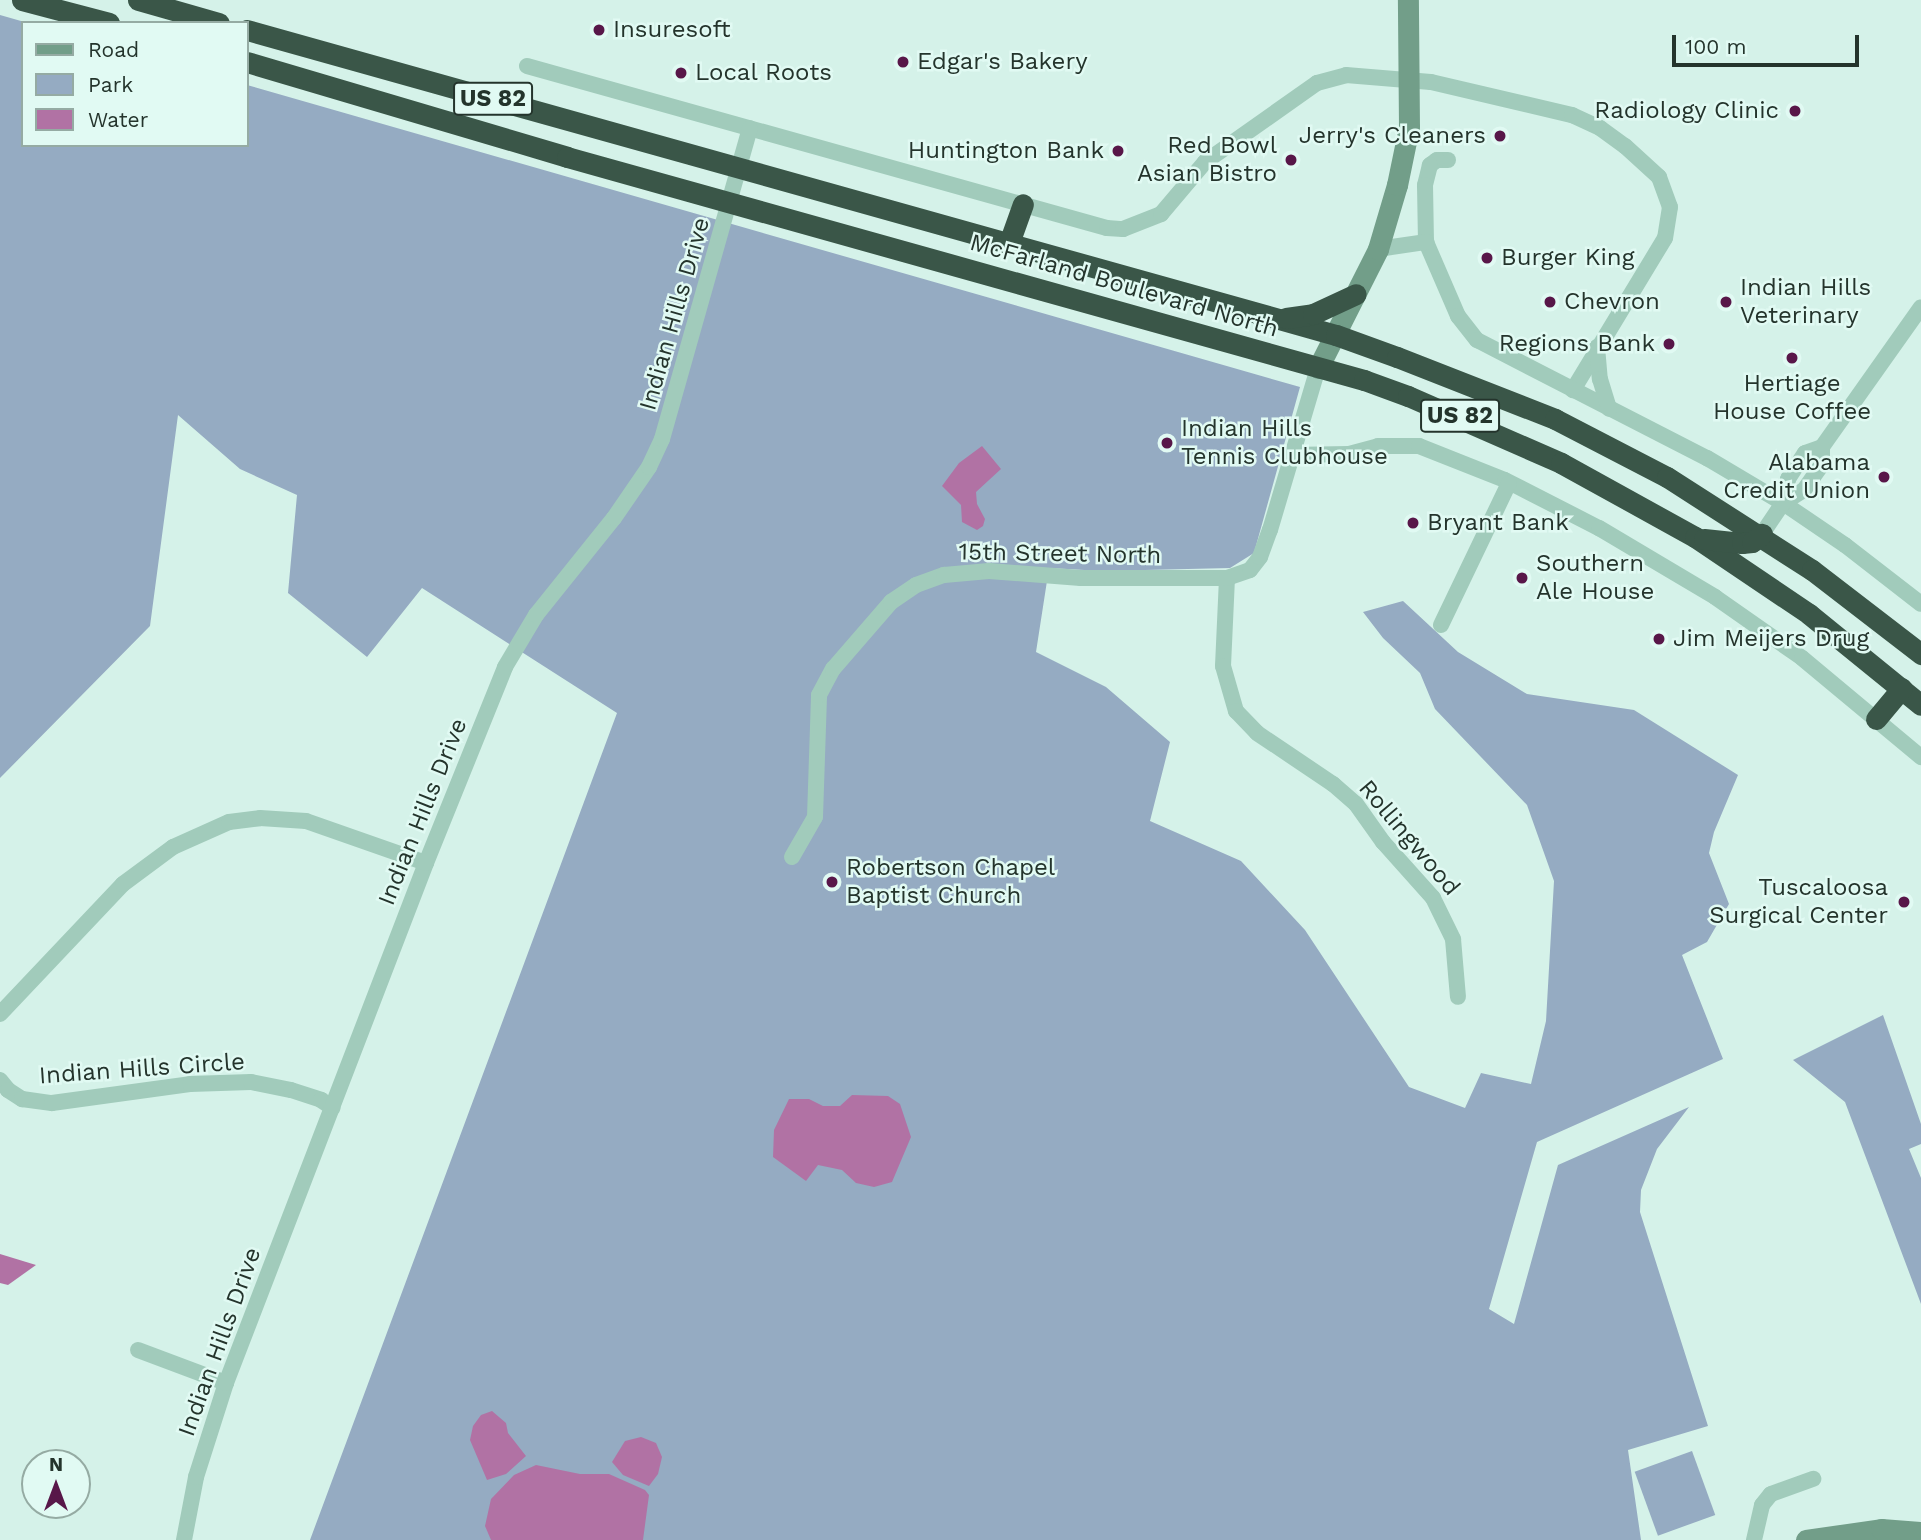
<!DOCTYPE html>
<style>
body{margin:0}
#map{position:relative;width:1921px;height:1540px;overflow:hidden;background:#d5f2e9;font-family:"Work Sans",sans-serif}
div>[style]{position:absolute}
.green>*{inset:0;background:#95abc2;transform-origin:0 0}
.water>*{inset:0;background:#b172a4}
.street>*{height:16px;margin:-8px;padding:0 8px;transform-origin:8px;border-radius:8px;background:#a1cbbb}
.secondary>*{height:21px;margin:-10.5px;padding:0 10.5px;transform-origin:10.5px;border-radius:10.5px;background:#729e89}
.highway>*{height:21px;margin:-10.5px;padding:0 10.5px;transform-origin:10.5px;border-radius:10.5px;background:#3a5648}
.dots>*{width:19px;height:19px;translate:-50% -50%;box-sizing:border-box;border:4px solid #e1faf3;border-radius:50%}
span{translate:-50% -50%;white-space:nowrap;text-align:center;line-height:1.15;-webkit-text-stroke:5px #e1faf3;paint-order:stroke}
.shield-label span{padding:2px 5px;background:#e1faf3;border:2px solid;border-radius:5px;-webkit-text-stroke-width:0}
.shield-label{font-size:23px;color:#24342c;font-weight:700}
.poi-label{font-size:24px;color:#24342c}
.left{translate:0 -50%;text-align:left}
.right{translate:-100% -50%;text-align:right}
.street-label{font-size:24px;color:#24342c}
.legend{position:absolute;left:21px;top:21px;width:228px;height:126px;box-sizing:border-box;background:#e1faf3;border:2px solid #95aba3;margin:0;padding:9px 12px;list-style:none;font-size:21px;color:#24342c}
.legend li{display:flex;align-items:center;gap:14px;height:35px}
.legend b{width:35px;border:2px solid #95aba3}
.north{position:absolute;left:21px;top:1449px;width:70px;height:70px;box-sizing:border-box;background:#e1faf3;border:2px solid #95aba3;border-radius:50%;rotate:0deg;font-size:19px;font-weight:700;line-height:28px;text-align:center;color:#24342c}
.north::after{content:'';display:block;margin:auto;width:24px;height:32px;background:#581749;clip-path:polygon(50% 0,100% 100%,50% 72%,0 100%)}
.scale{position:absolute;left:1672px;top:35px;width:187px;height:32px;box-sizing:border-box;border:4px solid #24342c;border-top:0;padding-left:9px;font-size:21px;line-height:24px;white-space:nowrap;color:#24342c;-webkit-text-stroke:5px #e1faf3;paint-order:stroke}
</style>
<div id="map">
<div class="green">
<i style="clip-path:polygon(0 15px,28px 23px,23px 23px,23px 145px,247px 145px,247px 85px,1300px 387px,1254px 553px,1230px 568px,1102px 571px,1049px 568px,1036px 652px,1106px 687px,1170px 742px,1150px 821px,1241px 861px,1305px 930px,1409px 1087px,1465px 1108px,1481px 1073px,1531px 1084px,1546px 1021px,1554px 881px,1527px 805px,1435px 709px,1420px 673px,1383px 638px,1363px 612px,1403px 601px,1458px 652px,1527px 694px,1634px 710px,1738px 775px,1714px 832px,1709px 853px,1729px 904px,1707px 942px,1682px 955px,1723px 1059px,1537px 1142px,1489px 1309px,1514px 1324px,1558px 1165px,1689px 1107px,1657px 1149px,1641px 1190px,1640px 1212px,1708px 1426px,1628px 1450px,1641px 1540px,310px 1540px,617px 713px,422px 588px,367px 657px,288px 593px,297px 495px,240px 469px,178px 415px,150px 626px,0 778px)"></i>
<i style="clip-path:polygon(1883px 1015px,1921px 1124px,1921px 1144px,1909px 1149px,1921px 1178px,1921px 1304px,1845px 1102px,1793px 1060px)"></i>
<i style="left:1692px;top:1451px;width:68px;height:61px;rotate:70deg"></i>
</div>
<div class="water">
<i style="clip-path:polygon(982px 446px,1001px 469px,976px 492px,977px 504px,985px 519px,983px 526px,977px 530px,962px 522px,961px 505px,942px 486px,959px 463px)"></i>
<i style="clip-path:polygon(852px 1095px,888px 1096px,900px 1104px,911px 1137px,892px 1182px,874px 1187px,856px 1183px,842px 1170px,818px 1165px,806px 1181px,773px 1157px,774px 1130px,789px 1099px,809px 1099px,823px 1106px,840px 1106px)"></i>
<i style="clip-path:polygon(0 1254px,36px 1265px,8px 1285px,0 1283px)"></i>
<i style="clip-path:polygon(492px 1411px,506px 1423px,508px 1433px,526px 1456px,506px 1474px,487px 1480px,470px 1440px,473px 1426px,481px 1415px)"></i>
<i style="clip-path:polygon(641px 1437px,656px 1443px,662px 1457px,658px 1474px,649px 1486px,623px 1475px,612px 1462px,625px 1441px)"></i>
<i style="clip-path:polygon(536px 1465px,580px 1474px,609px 1474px,645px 1490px,649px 1495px,643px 1540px,491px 1540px,485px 1526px,491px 1499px,514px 1475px)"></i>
</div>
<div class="street">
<i style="left:527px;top:66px;width:602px;rotate:15.61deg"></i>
<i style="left:1107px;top:228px;width:16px;rotate:4deg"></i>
<i style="left:1123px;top:229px;width:41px;rotate:-21.5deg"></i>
<i style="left:1161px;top:214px;width:68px;rotate:-49.8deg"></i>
<i style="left:1205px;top:162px;width:137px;rotate:-35.2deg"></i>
<i style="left:1317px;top:83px;width:30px;rotate:-15deg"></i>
<i style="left:1346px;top:75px;width:85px;rotate:4.7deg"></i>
<i style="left:1431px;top:82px;width:145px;rotate:13.2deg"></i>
<i style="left:1572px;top:115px;width:31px;rotate:25deg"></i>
<i style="left:1600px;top:128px;width:31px;rotate:36deg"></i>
<i style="left:1625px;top:146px;width:46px;rotate:42.4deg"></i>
<i style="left:1659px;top:177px;width:32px;rotate:70deg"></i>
<i style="left:1670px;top:207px;width:31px;rotate:99deg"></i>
<i style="left:1665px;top:238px;width:178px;rotate:121.2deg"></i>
<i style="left:1448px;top:160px;width:11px;rotate:180deg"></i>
<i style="left:1437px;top:160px;width:9px;rotate:144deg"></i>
<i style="left:1430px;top:165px;width:21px;rotate:104deg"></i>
<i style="left:1425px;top:185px;width:57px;rotate:89deg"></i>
<i style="left:1426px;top:242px;width:81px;rotate:66.6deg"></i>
<i style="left:1458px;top:316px;width:31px;rotate:52deg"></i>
<i style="left:1477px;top:340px;width:259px;rotate:27.2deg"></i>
<i style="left:1707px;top:458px;width:88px;rotate:30.6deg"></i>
<i style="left:1783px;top:503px;width:75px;rotate:34.1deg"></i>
<i style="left:1845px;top:545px;width:96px;rotate:37.8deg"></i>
<i style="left:1378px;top:249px;width:49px;rotate:-8.3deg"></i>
<i style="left:1597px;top:347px;width:32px;rotate:85deg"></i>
<i style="left:1600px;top:379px;width:31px;rotate:73deg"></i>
<i style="left:1291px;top:455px;width:58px;rotate:-1deg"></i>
<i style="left:1349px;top:454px;width:30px;rotate:-15deg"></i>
<i style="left:1378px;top:446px;width:41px"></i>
<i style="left:1419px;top:446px;width:92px;rotate:21.6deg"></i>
<i style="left:1505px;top:480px;width:106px;rotate:27.1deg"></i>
<i style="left:1599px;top:528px;width:135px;rotate:30.7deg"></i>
<i style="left:1715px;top:597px;width:106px;rotate:35deg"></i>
<i style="left:1802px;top:658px;width:155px;rotate:39.8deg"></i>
<i style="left:1783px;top:503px;width:25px;rotate:-32deg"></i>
<i style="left:1804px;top:490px;width:32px;rotate:-55deg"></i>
<i style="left:1822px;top:464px;width:17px;rotate:-90deg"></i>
<i style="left:1822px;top:447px;width:171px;rotate:-54.7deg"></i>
<i style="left:1762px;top:534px;width:37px;rotate:-56deg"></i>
<i style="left:1783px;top:503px;width:25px;rotate:-78deg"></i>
<i style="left:1788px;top:479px;width:31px;rotate:-57deg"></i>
<i style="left:1805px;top:453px;width:18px;rotate:-19deg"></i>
<i style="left:1227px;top:578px;width:88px;rotate:92.6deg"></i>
<i style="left:1223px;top:666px;width:47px;rotate:73.9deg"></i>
<i style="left:1236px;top:711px;width:30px;rotate:46deg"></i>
<i style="left:1257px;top:733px;width:92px;rotate:33.9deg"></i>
<i style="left:1333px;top:784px;width:30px;rotate:41deg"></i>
<i style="left:1356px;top:804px;width:47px;rotate:54.6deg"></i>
<i style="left:1383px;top:842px;width:75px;rotate:48.2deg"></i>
<i style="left:1433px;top:898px;width:46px;rotate:64deg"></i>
<i style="left:1453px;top:939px;width:58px;rotate:85.1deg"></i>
<i style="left:1441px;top:625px;width:157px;rotate:-64.4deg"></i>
<i style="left:792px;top:857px;width:46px;rotate:-60.1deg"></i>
<i style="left:815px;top:817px;width:122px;rotate:-88.1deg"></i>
<i style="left:819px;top:695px;width:30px;rotate:-62deg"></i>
<i style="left:833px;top:669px;width:89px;rotate:-49.1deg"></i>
<i style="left:891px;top:602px;width:30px;rotate:-34deg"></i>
<i style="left:916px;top:585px;width:30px;rotate:-20deg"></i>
<i style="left:944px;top:575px;width:45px;rotate:-5.1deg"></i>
<i style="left:989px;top:571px;width:92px;rotate:4.4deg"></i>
<i style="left:1081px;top:578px;width:146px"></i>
<i style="left:1227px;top:578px;width:24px;rotate:-19deg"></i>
<i style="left:1250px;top:570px;width:16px;rotate:-52deg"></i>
<i style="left:1260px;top:557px;width:29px;rotate:-70deg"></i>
<i style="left:1270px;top:530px;width:169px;rotate:-73.5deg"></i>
<i style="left:0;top:1014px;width:179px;rotate:-46.6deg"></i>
<i style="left:123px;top:884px;width:62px;rotate:-36.5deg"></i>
<i style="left:173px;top:847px;width:61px;rotate:-24.1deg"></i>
<i style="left:229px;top:822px;width:31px;rotate:-7deg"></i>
<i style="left:260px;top:818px;width:46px;rotate:3.7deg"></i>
<i style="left:306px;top:821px;width:127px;rotate:19.3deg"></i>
<i style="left:0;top:1080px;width:13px;rotate:51deg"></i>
<i style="left:8px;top:1090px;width:17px;rotate:33deg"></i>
<i style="left:22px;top:1099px;width:30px;rotate:8deg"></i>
<i style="left:52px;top:1103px;width:139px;rotate:-7.8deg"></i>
<i style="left:190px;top:1084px;width:61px;rotate:-1.9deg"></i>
<i style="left:251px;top:1082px;width:41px;rotate:11.3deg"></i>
<i style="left:291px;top:1090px;width:32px;rotate:18deg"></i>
<i style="left:321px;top:1100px;width:14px;rotate:34deg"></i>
<i style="left:138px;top:1350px;width:94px;rotate:20.6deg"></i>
<i style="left:184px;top:1540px;width:64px;rotate:-79.2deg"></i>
<i style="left:196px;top:1477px;width:99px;rotate:-72.3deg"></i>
<i style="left:226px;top:1383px;width:557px;rotate:-68.96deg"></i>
<i style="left:426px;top:863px;width:211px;rotate:-68deg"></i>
<i style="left:505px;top:667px;width:61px;rotate:-59.2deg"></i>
<i style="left:536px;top:615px;width:124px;rotate:-51.2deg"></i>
<i style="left:614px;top:518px;width:62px;rotate:-55.5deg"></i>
<i style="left:649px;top:467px;width:31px;rotate:-65deg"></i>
<i style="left:662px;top:439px;width:323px;rotate:-74.2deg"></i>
<i style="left:1754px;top:1540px;width:36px;rotate:-77deg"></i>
<i style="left:1762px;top:1505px;width:14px;rotate:-51deg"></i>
<i style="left:1771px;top:1494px;width:45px;rotate:-19.7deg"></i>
</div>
<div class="secondary">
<i style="left:1318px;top:368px;width:133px;rotate:-63.2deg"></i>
<i style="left:1378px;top:249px;width:67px;rotate:-73.5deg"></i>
<i style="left:1397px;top:185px;width:59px;rotate:-78.3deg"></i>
<i style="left:1409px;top:127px;width:127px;rotate:-90.5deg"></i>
<i style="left:1806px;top:1540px;width:76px;rotate:-8.3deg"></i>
<i style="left:1881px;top:1529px;width:40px;rotate:4.3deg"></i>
</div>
<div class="highway">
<i style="left:22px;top:0;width:90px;rotate:14.8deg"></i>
<i style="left:138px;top:0;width:84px;rotate:15.9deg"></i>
<i style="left:247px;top:30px;width:1131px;rotate:15.65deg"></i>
<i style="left:1336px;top:335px;width:65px;rotate:19.8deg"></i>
<i style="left:1397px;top:357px;width:170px;rotate:21.4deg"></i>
<i style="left:1555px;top:419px;width:126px;rotate:27.4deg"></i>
<i style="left:1667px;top:477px;width:172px;rotate:32.7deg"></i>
<i style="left:1812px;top:570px;width:138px;rotate:37.6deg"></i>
<i style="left:247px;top:62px;width:334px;rotate:16.5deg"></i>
<i style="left:567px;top:157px;width:828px;rotate:15.63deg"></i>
<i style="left:1364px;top:380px;width:47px;rotate:20deg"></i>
<i style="left:1408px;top:396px;width:167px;rotate:23.6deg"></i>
<i style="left:1561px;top:463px;width:153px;rotate:28.9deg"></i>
<i style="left:1695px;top:537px;width:138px;rotate:34deg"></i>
<i style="left:1809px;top:614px;width:144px;rotate:39.1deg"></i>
<i style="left:1009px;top:243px;width:41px;rotate:-70.3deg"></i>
<i style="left:1286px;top:318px;width:27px;rotate:-8deg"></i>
<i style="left:1313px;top:314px;width:47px;rotate:-24.9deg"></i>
<i style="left:1704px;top:539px;width:38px;rotate:6deg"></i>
<i style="left:1742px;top:543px;width:10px;rotate:-6deg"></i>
<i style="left:1752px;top:542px;width:13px;rotate:-39deg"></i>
<i style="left:1876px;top:719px;width:40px;rotate:-50deg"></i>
</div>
<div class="dots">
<i style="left:599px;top:30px;background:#581749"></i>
<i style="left:903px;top:62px;background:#581749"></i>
<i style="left:681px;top:73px;background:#581749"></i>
<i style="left:1795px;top:111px;background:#581749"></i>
<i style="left:1500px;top:136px;background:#581749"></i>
<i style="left:1118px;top:151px;background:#581749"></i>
<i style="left:1291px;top:160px;background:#581749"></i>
<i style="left:1487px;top:258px;background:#581749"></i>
<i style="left:1550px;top:302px;background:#581749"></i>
<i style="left:1726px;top:302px;background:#581749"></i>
<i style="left:1669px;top:344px;background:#581749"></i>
<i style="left:1792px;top:358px;background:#581749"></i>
<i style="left:1167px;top:443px;background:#581749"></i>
<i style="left:1884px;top:477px;background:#581749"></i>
<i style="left:1413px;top:523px;background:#581749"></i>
<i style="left:1522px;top:578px;background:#581749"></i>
<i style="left:1659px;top:639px;background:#581749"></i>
<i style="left:832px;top:882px;background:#581749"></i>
<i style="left:1904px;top:902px;background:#581749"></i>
</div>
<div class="shield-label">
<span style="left:493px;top:99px">US 82</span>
<span style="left:1460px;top:416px">US 82</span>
</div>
<div class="poi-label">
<span class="left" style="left:613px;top:30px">Insuresoft</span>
<span class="left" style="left:917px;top:62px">Edgar's Bakery</span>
<span class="left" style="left:695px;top:73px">Local Roots</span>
<span class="right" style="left:1779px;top:111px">Radiology Clinic</span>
<span class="right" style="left:1486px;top:136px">Jerry's Cleaners</span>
<span class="right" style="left:1277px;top:160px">Red Bowl<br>Asian Bistro</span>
<span class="right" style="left:1104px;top:151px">Huntington Bank</span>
<span class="left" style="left:1501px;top:258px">Burger King</span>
<span class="left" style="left:1740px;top:302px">Indian Hills<br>Veterinary</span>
<span class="left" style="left:1564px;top:302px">Chevron</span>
<span class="right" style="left:1655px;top:344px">Regions Bank</span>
<span style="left:1792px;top:398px">Hertiage<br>House Coffee</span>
<span class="left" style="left:1181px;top:443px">Indian Hills<br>Tennis Clubhouse</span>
<span class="right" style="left:1870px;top:477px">Alabama<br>Credit Union</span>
<span class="left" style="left:1427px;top:523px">Bryant Bank</span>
<span class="left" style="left:1536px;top:578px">Southern<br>Ale House</span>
<span class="left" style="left:1673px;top:639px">Jim Meijers Drug</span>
<span class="left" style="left:846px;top:882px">Robertson Chapel<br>Baptist Church</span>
<span class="right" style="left:1888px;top:902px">Tuscaloosa<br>Surgical Center</span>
</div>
<div class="street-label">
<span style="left:1124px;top:286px;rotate:16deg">McFarland Boulevard North</span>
<span style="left:675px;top:314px;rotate:-74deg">Indian Hills Drive</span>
<span style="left:1060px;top:554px;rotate:1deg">15th Street North</span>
<span style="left:423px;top:812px;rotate:-68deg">Indian Hills Drive</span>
<span style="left:1409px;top:838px;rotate:50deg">Rollingwood</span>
<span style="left:142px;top:1069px;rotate:-4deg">Indian Hills Circle</span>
<span style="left:220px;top:1342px;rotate:-70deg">Indian Hills Drive</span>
</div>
<ul class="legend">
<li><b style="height:9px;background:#729e89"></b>Road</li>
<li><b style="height:19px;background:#95abc2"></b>Park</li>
<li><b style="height:19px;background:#b172a4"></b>Water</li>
</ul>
<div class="north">N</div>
<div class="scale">100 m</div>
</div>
